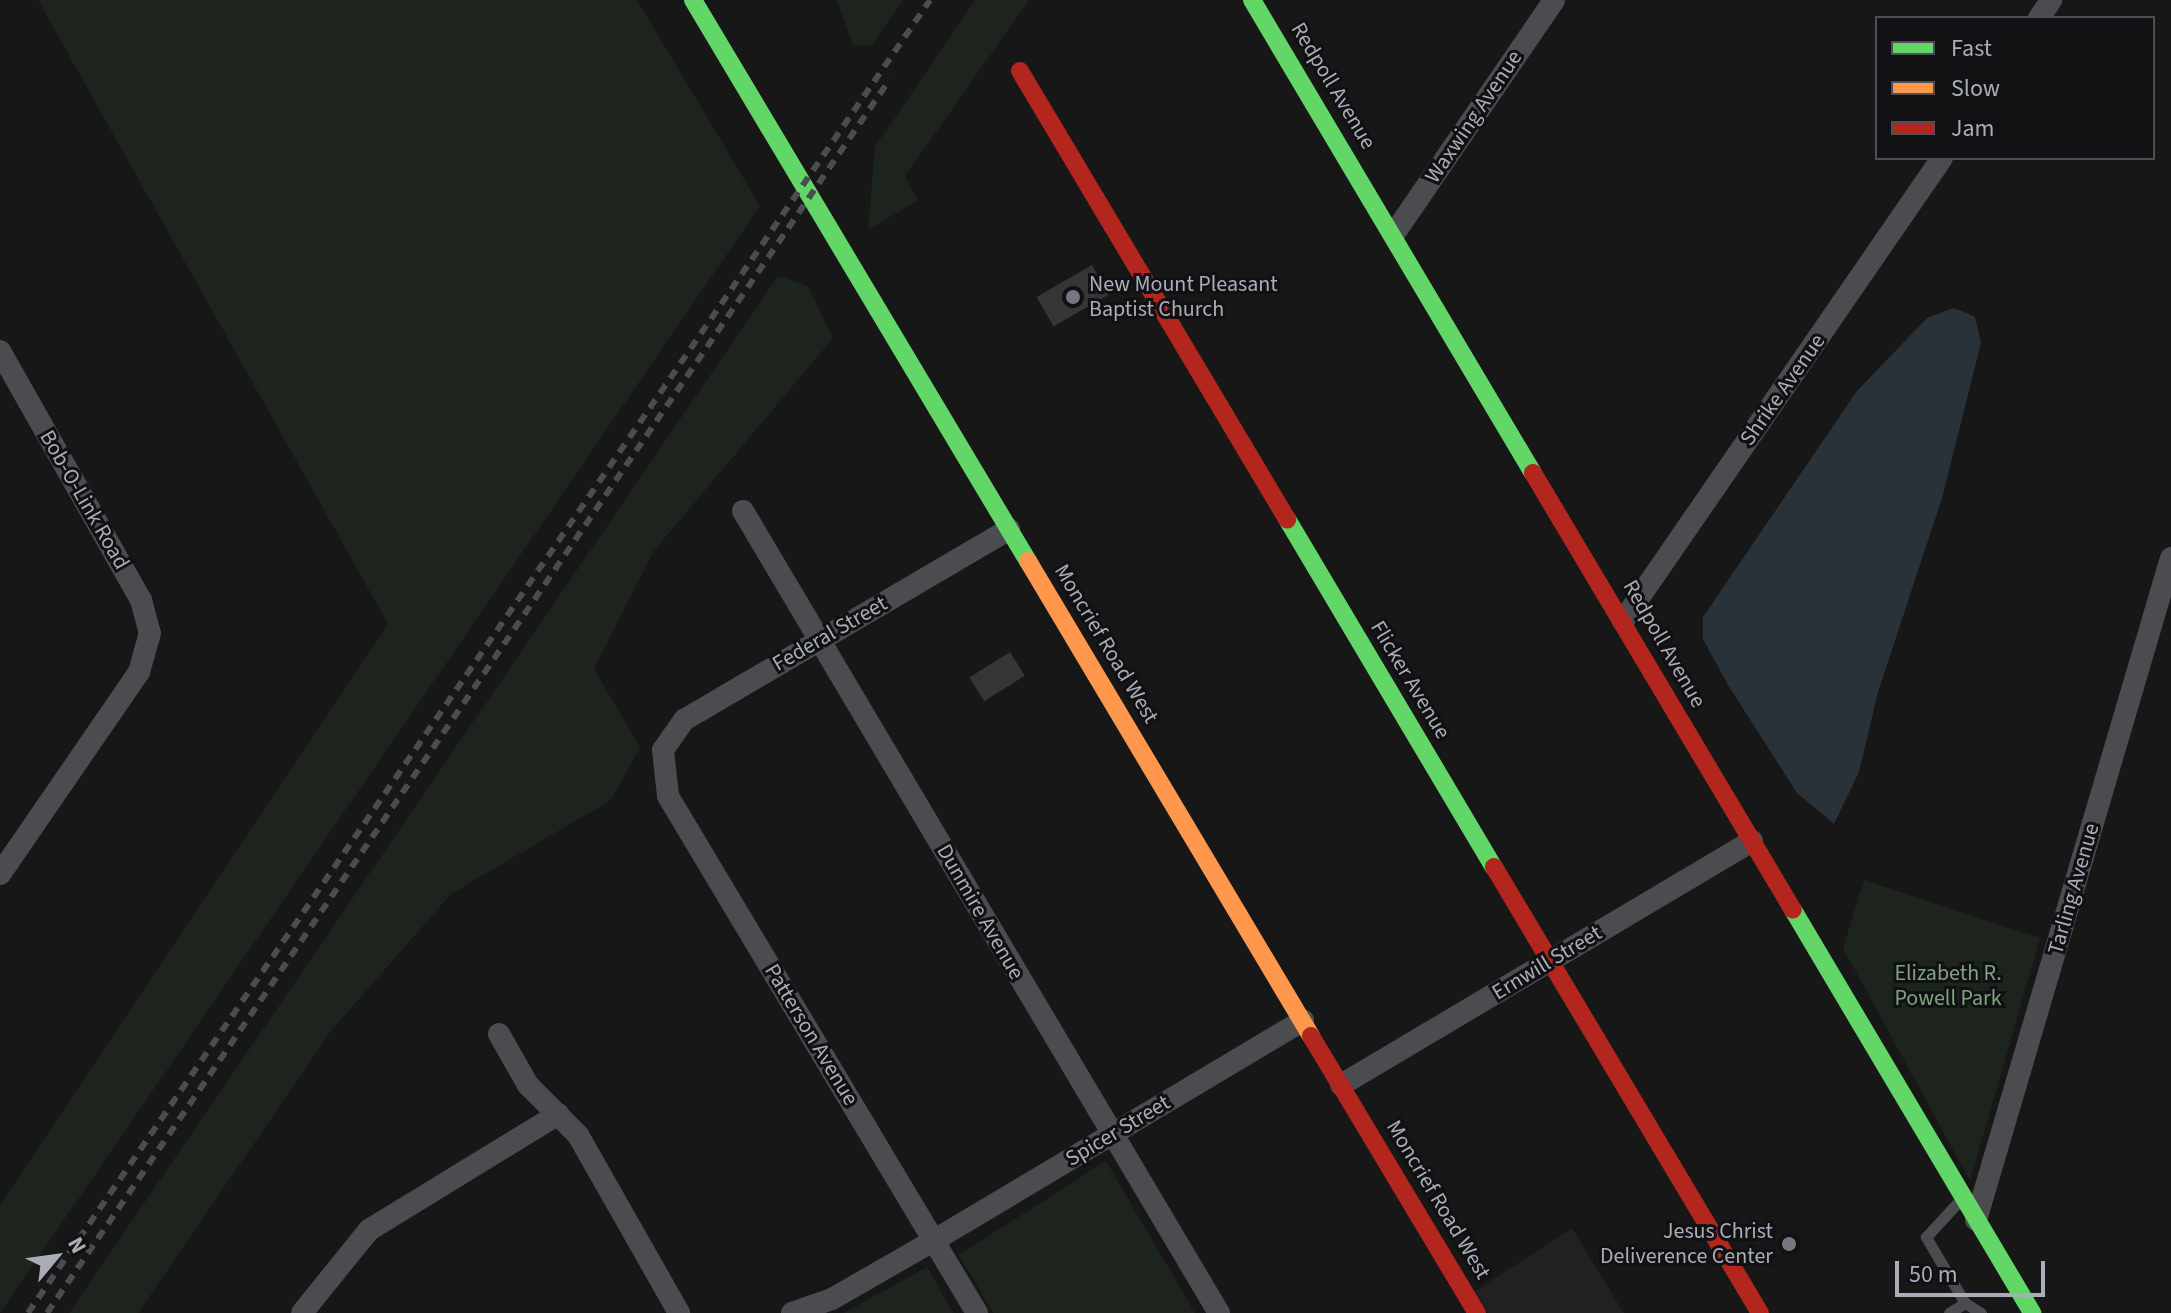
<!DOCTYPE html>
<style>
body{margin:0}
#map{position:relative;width:2171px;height:1313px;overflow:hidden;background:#171717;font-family:"Source Sans 3",sans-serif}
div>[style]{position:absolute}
.built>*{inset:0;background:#212123}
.green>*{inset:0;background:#1d241e}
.water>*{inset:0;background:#2a3239}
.building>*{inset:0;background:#353536;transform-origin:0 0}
.lane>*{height:11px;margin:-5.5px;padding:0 5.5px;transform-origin:5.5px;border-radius:5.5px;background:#4b4c50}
.street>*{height:22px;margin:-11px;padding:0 11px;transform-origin:11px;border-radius:11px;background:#4b4c50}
.fast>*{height:18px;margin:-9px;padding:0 9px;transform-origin:9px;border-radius:9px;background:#63d668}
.slow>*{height:18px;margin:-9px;padding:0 9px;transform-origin:9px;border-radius:9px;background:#ff974d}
.jam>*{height:18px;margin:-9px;padding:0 9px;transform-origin:9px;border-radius:9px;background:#b3261e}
.rail>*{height:6px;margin-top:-3px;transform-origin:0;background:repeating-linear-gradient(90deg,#4b4c4f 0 10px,transparent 0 18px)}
.dots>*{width:22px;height:22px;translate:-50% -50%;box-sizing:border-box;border:4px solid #111113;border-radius:50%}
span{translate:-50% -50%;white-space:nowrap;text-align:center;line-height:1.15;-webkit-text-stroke:6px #111113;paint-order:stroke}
.street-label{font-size:22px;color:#a8adb8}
.poi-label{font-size:22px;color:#a8adb8}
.left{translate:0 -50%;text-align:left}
.right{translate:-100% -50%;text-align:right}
.park-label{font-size:22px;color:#7fa381}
.legend{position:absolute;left:1875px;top:16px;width:280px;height:144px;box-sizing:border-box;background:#111113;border:2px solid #4d4f55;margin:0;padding:10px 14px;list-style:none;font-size:24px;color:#a8adb8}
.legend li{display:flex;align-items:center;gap:16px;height:40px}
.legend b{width:40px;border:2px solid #4d4f55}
.north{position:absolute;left:16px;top:1217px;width:80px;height:80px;-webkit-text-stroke:6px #111113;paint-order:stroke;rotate:61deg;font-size:22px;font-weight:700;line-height:32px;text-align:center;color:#a8adb8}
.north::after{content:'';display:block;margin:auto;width:28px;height:36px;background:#a8adb8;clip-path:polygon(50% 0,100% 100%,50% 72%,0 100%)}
.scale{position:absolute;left:1895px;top:1261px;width:150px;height:36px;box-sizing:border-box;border:4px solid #a8adb8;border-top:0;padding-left:10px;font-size:24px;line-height:28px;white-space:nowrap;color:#a8adb8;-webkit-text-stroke:6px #111113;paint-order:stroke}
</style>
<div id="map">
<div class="built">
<i style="clip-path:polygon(1572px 1228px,1624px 1313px,1488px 1313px,1475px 1291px)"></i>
</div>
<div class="green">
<i style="clip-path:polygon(38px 0,637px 0,760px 206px,0 1313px,0 1205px,388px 624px)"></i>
<i style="clip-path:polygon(837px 0,903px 0,871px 46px,853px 45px)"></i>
<i style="clip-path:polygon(975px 0,1029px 0,905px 176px,918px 200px,868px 230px,875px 147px)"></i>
<i style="clip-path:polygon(778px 276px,808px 286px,833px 338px,653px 552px,594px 669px,640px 747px,611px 800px,451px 894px,331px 1031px,138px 1313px,69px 1313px)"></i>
<i style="clip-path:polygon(1864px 880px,2040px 938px,1970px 1181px,1843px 948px)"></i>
<i style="clip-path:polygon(1106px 1161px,1195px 1313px,993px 1313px,959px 1255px)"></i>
<i style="clip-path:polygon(927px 1267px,953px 1313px,844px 1313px)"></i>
</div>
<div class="water">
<i style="clip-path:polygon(1954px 308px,1975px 317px,1981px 343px,1942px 498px,1878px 692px,1859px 772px,1834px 824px,1797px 793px,1728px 685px,1703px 639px,1703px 617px,1857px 391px,1927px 318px)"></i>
</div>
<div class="building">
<i style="left:1092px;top:265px;width:34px;height:64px;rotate:60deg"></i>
<i style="left:1010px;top:652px;width:28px;height:48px;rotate:58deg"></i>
</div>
<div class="lane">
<i style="left:1965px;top:1303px;width:19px;rotate:32deg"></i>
<i style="left:1949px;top:1313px;width:19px;rotate:-32deg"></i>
<i style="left:1965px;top:1303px;width:77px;rotate:-120.6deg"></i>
<i style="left:1926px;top:1237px;width:52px;rotate:-47.4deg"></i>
</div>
<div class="street">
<i style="left:2039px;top:18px;width:22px;rotate:-56deg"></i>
<i style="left:1394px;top:234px;width:283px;rotate:-55.6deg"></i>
<i style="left:0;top:351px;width:286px;rotate:60.5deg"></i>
<i style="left:141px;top:600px;width:34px;rotate:75deg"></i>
<i style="left:150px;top:633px;width:41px;rotate:105.8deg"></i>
<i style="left:139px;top:672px;width:245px;rotate:124.5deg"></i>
<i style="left:743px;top:511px;width:933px;rotate:59.31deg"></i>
<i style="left:1623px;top:621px;width:562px;rotate:-55.43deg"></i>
<i style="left:499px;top:1034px;width:59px;rotate:60.4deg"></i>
<i style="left:528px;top:1085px;width:71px;rotate:45deg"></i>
<i style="left:578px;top:1135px;width:205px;rotate:60.4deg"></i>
<i style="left:1341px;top:1085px;width:478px;rotate:-30.7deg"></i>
<i style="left:1976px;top:1220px;width:690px;rotate:-73.59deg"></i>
<i style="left:302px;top:1313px;width:107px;rotate:-51.1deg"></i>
<i style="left:369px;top:1230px;width:222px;rotate:-31.5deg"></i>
<i style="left:792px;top:1313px;width:42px;rotate:-19.3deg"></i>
<i style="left:832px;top:1299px;width:116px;rotate:-29.9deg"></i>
<i style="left:933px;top:1241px;width:431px;rotate:-30.8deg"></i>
<i style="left:977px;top:1313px;width:602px;rotate:-120.87deg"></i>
<i style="left:668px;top:796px;width:46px;rotate:-96.2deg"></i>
<i style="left:663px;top:750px;width:37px;rotate:-55deg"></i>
<i style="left:684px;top:720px;width:377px;rotate:-30.4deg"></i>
</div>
<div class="fast">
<i style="left:693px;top:0;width:653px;rotate:59.16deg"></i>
<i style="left:1252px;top:0;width:550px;rotate:59.29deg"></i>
<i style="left:1287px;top:519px;width:405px;rotate:59.3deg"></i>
<i style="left:1793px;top:910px;width:469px;rotate:59.3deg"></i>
</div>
<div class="slow">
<i style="left:1028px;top:561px;width:553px;rotate:59.21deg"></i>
</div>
<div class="jam">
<i style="left:1020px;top:71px;width:522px;rotate:59.21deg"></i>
<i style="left:1533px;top:473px;width:508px;rotate:59.25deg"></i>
<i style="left:1494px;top:867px;width:519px;rotate:59.19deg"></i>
<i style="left:1311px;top:1036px;width:323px;rotate:59.1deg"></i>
</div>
<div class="rail">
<i style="left:28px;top:1313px;width:1593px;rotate:-55.51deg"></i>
<i style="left:47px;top:1313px;width:1494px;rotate:-55.66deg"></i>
</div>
<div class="dots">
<i style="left:1073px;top:297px;background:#757880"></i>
<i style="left:1789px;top:1244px;background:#757880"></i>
</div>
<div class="street-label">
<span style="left:1333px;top:86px;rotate:59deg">Redpoll Avenue</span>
<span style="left:1474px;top:117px;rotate:-56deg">Waxwing Avenue</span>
<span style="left:1783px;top:390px;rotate:-55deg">Shrike Avenue</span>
<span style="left:84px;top:500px;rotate:60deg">Bob-O-Link Road</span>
<span style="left:830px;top:634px;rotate:-30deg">Federal Street</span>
<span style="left:1106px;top:644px;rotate:59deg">Moncrief Road West</span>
<span style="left:1664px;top:644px;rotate:60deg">Redpoll Avenue</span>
<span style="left:1410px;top:680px;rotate:59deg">Flicker Avenue</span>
<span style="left:2074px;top:889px;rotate:-74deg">Tarling Avenue</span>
<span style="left:980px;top:912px;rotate:60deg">Dunmire Avenue</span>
<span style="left:1547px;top:963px;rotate:-31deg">Ernwill Street</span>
<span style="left:811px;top:1035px;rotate:59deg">Patterson Avenue</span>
<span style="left:1118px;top:1131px;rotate:-31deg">Spicer Street</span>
<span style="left:1438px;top:1200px;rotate:59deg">Moncrief Road West</span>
</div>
<div class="poi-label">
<span class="left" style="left:1089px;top:297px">New Mount Pleasant<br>Baptist Church</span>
<span class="right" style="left:1773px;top:1244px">Jesus Christ<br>Deliverence Center</span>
</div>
<div class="park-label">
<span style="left:1948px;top:986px">Elizabeth R.<br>Powell Park</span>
</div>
<ul class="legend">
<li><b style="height:10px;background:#63d668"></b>Fast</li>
<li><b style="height:10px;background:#ff974d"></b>Slow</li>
<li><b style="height:10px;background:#b3261e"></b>Jam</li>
</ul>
<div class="north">N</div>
<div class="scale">50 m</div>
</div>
